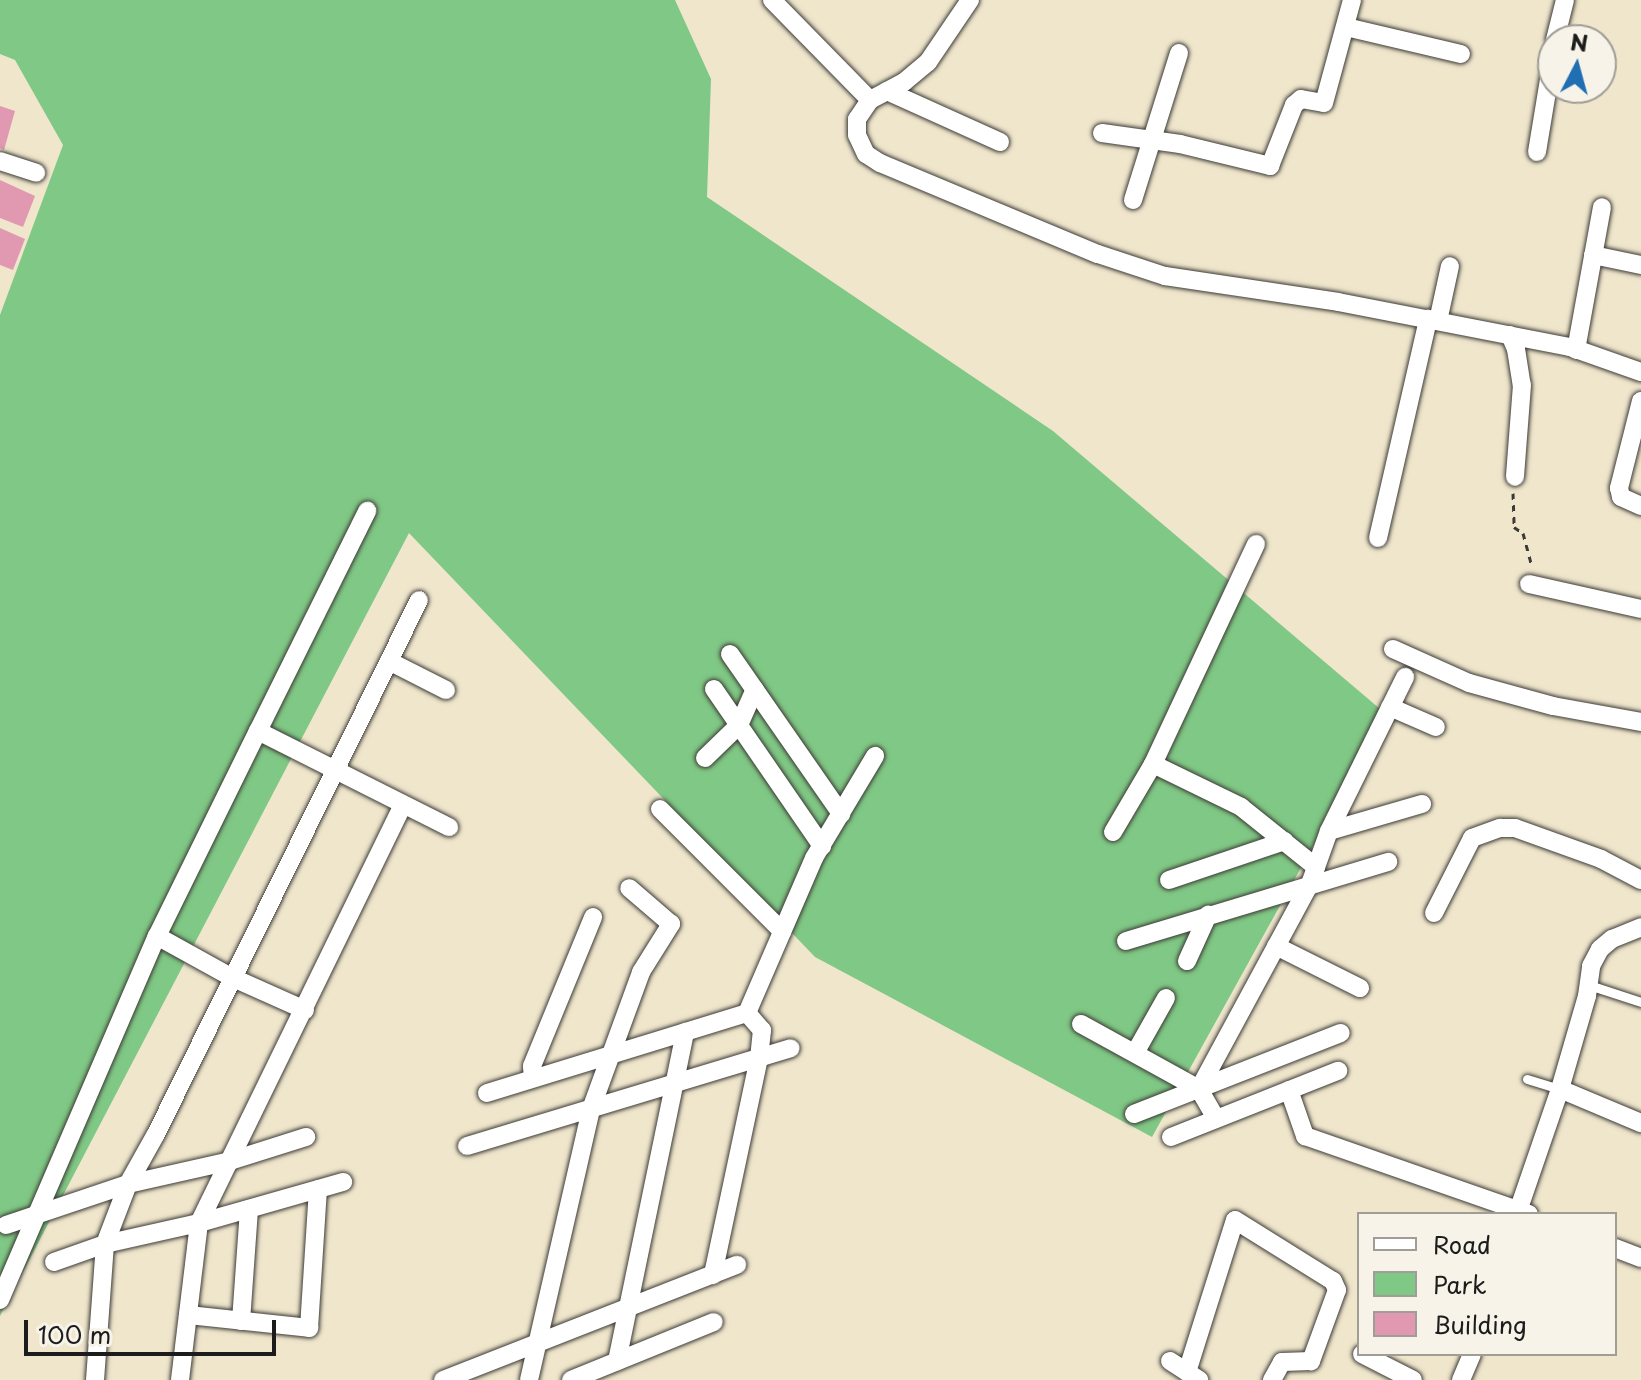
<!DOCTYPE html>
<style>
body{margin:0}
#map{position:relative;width:1641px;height:1380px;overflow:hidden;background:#efe6cc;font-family:"Playpen Sans",sans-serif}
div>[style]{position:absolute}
.green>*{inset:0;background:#80c885}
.building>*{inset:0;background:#e199b2}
.path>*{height:3px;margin-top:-1.5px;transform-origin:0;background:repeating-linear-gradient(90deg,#3c3a36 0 6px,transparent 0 12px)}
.roads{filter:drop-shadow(0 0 2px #3c3a36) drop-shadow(0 0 2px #3c3a36)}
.lane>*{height:9px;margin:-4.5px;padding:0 4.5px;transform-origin:4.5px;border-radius:4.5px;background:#fff}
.street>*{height:18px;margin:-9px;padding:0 9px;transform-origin:9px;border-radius:9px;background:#fff}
span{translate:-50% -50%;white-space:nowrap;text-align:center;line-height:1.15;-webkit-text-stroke:8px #f7f3e8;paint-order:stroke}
.legend{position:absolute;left:1357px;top:1212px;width:260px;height:144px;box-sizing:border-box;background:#f7f3e8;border:2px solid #9f9d96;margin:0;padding:10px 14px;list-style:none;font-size:24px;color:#1c1c1c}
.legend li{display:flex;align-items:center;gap:16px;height:40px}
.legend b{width:40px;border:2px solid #9f9d96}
.north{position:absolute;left:1537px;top:24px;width:80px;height:80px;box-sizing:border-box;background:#f7f3e8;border:2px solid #9f9d96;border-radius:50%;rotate:6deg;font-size:22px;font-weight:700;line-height:32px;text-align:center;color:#1c1c1c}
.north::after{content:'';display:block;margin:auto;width:28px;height:36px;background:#1f6fb2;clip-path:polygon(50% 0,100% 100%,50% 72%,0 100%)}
.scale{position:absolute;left:24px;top:1320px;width:252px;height:36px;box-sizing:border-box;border:4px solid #1c1c1c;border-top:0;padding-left:10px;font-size:24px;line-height:28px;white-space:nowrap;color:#1c1c1c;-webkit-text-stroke:6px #f7f3e8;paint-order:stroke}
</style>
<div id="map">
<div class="green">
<i style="clip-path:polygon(0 0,675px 0,711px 79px,707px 197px,1053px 431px,1386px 714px,1152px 1137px,815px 957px,409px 533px,0 1316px,0 315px,63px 145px,15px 60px,0 54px)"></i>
</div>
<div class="building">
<i style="clip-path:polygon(0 106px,15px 111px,4px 150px,0 148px)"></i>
<i style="clip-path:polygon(0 180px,35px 196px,23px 227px,0 218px)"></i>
<i style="clip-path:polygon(0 228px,25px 239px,13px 270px,0 265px)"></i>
</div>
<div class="path">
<i style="left:1513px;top:493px;width:34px;rotate:88deg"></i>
<i style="left:1514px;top:527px;width:11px;rotate:34deg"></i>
<i style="left:1523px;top:533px;width:35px;rotate:75deg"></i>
</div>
<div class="roads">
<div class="lane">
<i style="left:1589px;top:985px;width:55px;rotate:18.1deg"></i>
<i style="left:1527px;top:1079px;width:34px;rotate:17deg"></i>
</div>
<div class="street">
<i style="left:772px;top:0;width:140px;rotate:45.6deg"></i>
<i style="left:970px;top:0;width:75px;rotate:124.1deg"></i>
<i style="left:928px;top:62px;width:31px;rotate:140deg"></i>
<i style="left:904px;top:82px;width:38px;rotate:152deg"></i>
<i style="left:870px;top:100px;width:23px;rotate:124deg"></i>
<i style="left:857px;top:119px;width:16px;rotate:90deg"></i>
<i style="left:857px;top:135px;width:21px;rotate:65deg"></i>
<i style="left:866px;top:154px;width:17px;rotate:33deg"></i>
<i style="left:880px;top:163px;width:236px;rotate:22.7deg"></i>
<i style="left:1098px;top:254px;width:71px;rotate:18.2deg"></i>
<i style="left:1165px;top:276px;width:175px;rotate:8.5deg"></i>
<i style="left:1338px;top:302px;width:236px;rotate:11deg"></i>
<i style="left:1570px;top:347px;width:75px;rotate:19.4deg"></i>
<i style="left:1346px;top:27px;width:118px;rotate:13.2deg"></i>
<i style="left:1555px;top:40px;width:41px;rotate:-76deg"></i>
<i style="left:887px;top:91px;width:124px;rotate:24.3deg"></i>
<i style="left:1102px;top:133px;width:79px;rotate:8deg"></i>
<i style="left:1180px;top:144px;width:93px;rotate:13.7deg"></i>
<i style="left:1270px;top:166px;width:66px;rotate:-68.5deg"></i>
<i style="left:1294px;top:105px;width:9px;rotate:-41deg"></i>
<i style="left:1301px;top:99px;width:23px;rotate:10deg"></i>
<i style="left:1324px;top:103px;width:107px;rotate:-74.8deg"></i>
<i style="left:1537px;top:152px;width:98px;rotate:-80.6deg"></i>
<i style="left:0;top:161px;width:38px;rotate:18deg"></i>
<i style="left:1133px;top:200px;width:154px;rotate:-72.6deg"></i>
<i style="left:1593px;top:255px;width:49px;rotate:11.8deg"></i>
<i style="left:1438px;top:321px;width:56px;rotate:-77.7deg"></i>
<i style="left:1510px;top:335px;width:15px;rotate:67deg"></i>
<i style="left:1516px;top:349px;width:36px;rotate:81deg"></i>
<i style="left:1522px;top:385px;width:92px;rotate:94.4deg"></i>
<i style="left:1576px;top:350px;width:145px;rotate:-79.7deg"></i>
<i style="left:1641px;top:401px;width:90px;rotate:104.2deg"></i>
<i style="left:1619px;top:488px;width:9px;rotate:77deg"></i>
<i style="left:1621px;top:497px;width:22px;rotate:24deg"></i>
<i style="left:1378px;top:538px;width:225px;rotate:-77.1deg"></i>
<i style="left:1529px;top:584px;width:115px;rotate:12.6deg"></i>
<i style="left:1393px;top:649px;width:83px;rotate:24.1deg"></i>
<i style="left:1469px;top:683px;width:87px;rotate:15.3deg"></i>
<i style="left:1553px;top:706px;width:89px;rotate:10.3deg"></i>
<i style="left:730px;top:654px;width:195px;rotate:55.2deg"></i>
<i style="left:389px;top:661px;width:64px;rotate:27deg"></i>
<i style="left:714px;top:689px;width:191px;rotate:55.5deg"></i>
<i style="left:1390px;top:707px;width:50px;rotate:23.5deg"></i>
<i style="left:258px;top:731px;width:246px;rotate:-63.6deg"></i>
<i style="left:705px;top:758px;width:47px;rotate:-44.1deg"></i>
<i style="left:739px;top:725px;width:39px;rotate:-66deg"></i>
<i style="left:1153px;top:764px;width:98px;rotate:26deg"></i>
<i style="left:1241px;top:807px;width:96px;rotate:38.7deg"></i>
<i style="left:660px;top:809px;width:173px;rotate:45deg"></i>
<i style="left:1329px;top:831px;width:97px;rotate:-16.2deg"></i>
<i style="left:1113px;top:832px;width:79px;rotate:-59.5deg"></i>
<i style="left:1153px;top:764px;width:243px;rotate:-64.9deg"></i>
<i style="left:1169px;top:880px;width:122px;rotate:-18.6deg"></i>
<i style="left:1434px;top:913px;width:84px;rotate:-63.1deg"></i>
<i style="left:1472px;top:838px;width:30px;rotate:-20deg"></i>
<i style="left:1500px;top:828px;width:15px"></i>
<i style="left:1515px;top:828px;width:91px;rotate:19.8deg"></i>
<i style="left:1601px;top:859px;width:45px;rotate:27.7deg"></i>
<i style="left:1126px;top:941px;width:274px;rotate:-16.8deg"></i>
<i style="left:1276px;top:946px;width:94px;rotate:26.6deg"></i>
<i style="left:1187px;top:961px;width:51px;rotate:-65.5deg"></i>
<i style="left:305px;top:1010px;width:81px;rotate:-156deg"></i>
<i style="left:231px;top:977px;width:85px;rotate:-151deg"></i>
<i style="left:157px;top:936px;width:229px;rotate:-63.8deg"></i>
<i style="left:258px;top:731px;width:214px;rotate:26.7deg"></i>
<i style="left:747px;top:1013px;width:169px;rotate:-66.6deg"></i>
<i style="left:814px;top:858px;width:119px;rotate:-59.1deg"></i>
<i style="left:1081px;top:1024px;width:135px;rotate:28.8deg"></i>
<i style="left:1199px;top:1089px;width:34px;rotate:60deg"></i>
<i style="left:1135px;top:1053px;width:63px;rotate:-60.6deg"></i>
<i style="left:533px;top:1078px;width:12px;rotate:-95deg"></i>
<i style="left:532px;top:1066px;width:161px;rotate:-67.7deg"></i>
<i style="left:1199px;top:1089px;width:233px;rotate:-61.6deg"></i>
<i style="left:1310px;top:884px;width:56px;rotate:-70.3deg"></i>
<i style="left:1329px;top:831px;width:172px;rotate:-63.7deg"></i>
<i style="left:1560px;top:1089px;width:88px;rotate:22.8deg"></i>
<i style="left:1289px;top:1090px;width:49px;rotate:70.8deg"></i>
<i style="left:1305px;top:1136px;width:237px;rotate:19.2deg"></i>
<i style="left:487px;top:1093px;width:272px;rotate:-17.1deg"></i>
<i style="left:747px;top:1013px;width:23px;rotate:49deg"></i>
<i style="left:762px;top:1030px;width:28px;rotate:96deg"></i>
<i style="left:759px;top:1058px;width:222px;rotate:102deg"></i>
<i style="left:1134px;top:1114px;width:222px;rotate:-21.4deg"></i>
<i style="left:1171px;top:1137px;width:180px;rotate:-21.6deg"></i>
<i style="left:467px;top:1146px;width:338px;rotate:-16.8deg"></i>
<i style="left:1517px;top:1214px;width:132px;rotate:-71deg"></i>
<i style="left:1560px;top:1089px;width:97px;rotate:-73.8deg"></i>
<i style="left:1587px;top:996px;width:30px;rotate:-82deg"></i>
<i style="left:1591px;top:966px;width:19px;rotate:-62deg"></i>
<i style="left:1600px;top:949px;width:16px;rotate:-40deg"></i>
<i style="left:1612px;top:939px;width:31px;rotate:-22deg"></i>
<i style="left:6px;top:1225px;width:129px;rotate:-18.6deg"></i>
<i style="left:128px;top:1184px;width:105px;rotate:-12.7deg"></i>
<i style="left:230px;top:1161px;width:80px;rotate:-17.5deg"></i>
<i style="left:1615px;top:1248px;width:28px;rotate:21deg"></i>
<i style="left:54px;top:1262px;width:54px;rotate:-19.4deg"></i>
<i style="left:105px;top:1244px;width:96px;rotate:-12.6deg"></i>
<i style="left:199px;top:1223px;width:150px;rotate:-15.9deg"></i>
<i style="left:0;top:1300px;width:396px;rotate:-66.7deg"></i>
<i style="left:188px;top:1315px;width:122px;rotate:6.1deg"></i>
<i style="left:309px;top:1328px;width:139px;rotate:-86.3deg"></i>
<i style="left:241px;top:1321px;width:112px;rotate:-85.9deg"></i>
<i style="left:1362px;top:1354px;width:57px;rotate:27deg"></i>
<i style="left:617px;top:1361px;width:336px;rotate:-78.3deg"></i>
<i style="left:1170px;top:1361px;width:35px;rotate:33deg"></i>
<i style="left:1187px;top:1372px;width:159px;rotate:-72.5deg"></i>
<i style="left:1235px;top:1220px;width:115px;rotate:31.9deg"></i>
<i style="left:1333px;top:1281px;width:10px;rotate:66deg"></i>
<i style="left:1337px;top:1290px;width:76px;rotate:110.1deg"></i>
<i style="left:1311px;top:1361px;width:29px;rotate:178deg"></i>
<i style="left:1282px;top:1362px;width:21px;rotate:119deg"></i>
<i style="left:95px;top:1380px;width:136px;rotate:-85.8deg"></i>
<i style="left:105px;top:1244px;width:64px;rotate:-69deg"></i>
<i style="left:128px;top:1184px;width:57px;rotate:-60.8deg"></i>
<i style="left:156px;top:1134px;width:595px;rotate:-63.78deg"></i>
<i style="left:180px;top:1380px;width:158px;rotate:-83.1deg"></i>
<i style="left:199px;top:1223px;width:465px;rotate:-64deg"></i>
<i style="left:443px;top:1380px;width:316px;rotate:-21.4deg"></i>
<i style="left:529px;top:1380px;width:278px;rotate:-77.1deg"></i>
<i style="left:591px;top:1109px;width:146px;rotate:-69.9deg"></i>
<i style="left:641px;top:972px;width:57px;rotate:-58deg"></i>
<i style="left:671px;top:924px;width:55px;rotate:-139.4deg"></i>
<i style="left:571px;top:1380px;width:154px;rotate:-22.1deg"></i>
<i style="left:1461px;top:1380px;width:28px;rotate:-67deg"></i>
</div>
</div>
<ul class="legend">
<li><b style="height:10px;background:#fff"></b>Road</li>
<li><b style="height:22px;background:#80c885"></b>Park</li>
<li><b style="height:22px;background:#e199b2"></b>Building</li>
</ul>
<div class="north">N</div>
<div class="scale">100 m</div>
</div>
